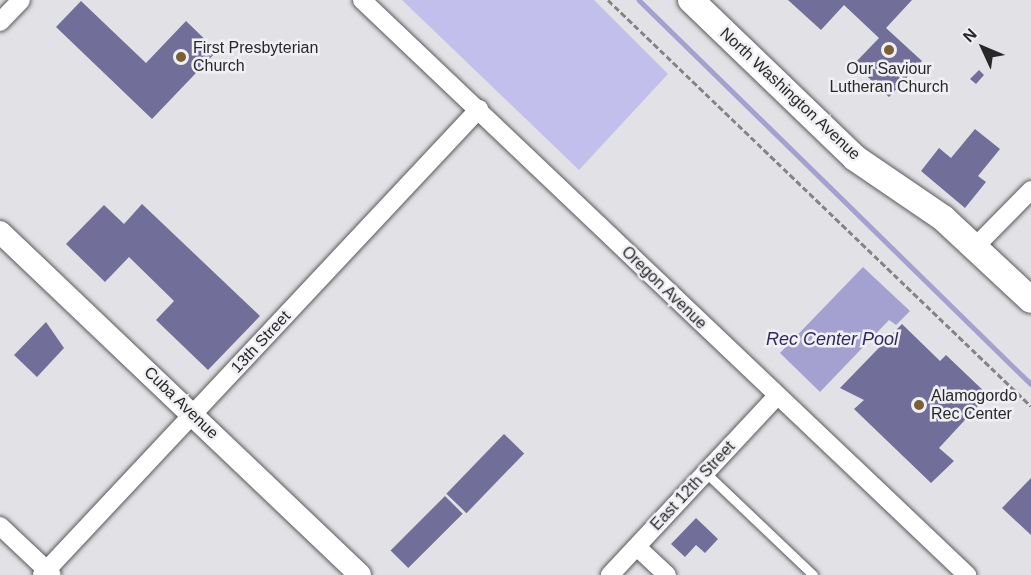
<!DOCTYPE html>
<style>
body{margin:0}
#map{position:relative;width:1031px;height:575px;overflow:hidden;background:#e2e2e6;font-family:Arial,sans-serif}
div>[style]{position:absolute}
.green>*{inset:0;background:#c2bfed}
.water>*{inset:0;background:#a4a1d0}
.stream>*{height:4.5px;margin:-2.25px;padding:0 2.25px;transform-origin:2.25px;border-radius:2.25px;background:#a4a1d0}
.building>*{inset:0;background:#716e99;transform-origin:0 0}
.path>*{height:3px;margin-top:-1.5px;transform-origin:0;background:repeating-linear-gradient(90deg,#848486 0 6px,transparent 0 9px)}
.roads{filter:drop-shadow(0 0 2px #5a5a5d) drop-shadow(0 0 2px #5a5a5d)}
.service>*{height:9px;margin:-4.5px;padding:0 4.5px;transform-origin:4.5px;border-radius:4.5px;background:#fff}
.minor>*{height:18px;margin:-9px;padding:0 9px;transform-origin:9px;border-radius:9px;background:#fff}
.tertiary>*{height:22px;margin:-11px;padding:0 11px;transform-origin:11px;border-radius:11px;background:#fff}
.secondary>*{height:26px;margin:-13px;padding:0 13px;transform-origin:13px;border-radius:13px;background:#fff}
.dots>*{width:16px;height:16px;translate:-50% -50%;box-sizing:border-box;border:3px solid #f0f0f4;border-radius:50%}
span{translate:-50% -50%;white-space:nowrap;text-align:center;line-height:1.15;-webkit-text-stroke:5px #f0f0f4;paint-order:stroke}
.poi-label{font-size:16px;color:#282829}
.left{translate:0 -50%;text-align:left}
.street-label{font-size:16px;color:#282829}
.water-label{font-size:18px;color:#322861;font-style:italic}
.north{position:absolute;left:953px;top:18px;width:60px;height:60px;-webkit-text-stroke:4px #f0f0f4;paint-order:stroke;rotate:314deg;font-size:16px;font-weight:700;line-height:24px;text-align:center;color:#282829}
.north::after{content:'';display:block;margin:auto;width:21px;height:27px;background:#282829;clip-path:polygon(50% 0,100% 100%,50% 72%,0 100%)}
</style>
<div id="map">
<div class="green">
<i style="clip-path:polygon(402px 0,594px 0,668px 74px,579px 170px)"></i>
</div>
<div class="water">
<i style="clip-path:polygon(863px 267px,910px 311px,896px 325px,889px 320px,820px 392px,780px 353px)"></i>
</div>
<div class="stream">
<i style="left:639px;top:0;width:549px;rotate:44.41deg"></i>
</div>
<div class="building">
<i style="clip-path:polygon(788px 0,912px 0,886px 28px,922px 61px,889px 97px,854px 64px,879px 38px,844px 5px,821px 30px)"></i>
<i style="clip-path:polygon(81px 1px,146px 63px,186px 21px,217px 51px,152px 119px,56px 27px)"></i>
<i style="clip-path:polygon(979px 70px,984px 75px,976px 84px,970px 79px)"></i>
<i style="clip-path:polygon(975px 129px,1000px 149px,978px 176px,986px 182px,965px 208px,921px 171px,939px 148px,951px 158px)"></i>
<i style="clip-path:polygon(142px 204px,260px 316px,208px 370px,156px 320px,174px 301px,129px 257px,105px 282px,66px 244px,104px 205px,124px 224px)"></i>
<i style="clip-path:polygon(46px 322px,64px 348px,37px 377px,14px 355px)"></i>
<i style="clip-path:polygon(902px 324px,940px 361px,946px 355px,988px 395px,939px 448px,954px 461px,931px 483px,854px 409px,864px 400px,840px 388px)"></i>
<i style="left:504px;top:434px;width:28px;height:83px;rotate:44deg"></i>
<i style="clip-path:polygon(1031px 478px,1031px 535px,1002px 508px)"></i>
<i style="left:445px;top:496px;width:25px;height:77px;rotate:45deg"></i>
<i style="clip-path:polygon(696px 518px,718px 539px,705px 553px,696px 545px,685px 557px,671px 544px)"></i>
</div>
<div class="path">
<i style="left:608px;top:0;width:586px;rotate:43.83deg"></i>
</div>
<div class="roads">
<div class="service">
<i style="left:706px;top:473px;width:148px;rotate:43.6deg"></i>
</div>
<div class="minor">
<i style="left:362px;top:0;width:835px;rotate:43.54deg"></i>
<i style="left:0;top:22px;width:30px;rotate:-46deg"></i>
<i style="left:975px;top:247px;width:80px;rotate:-45.5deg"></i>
<i style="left:0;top:526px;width:71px;rotate:43.3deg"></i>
<i style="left:637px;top:547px;width:41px;rotate:43deg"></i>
<i style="left:42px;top:575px;width:639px;rotate:-46.84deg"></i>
<i style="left:610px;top:575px;width:243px;rotate:-47deg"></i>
</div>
<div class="tertiary">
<i style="left:0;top:232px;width:497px;rotate:43.6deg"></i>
</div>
<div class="secondary">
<i style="left:691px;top:0;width:228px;rotate:43.9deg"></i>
<i style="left:855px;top:158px;width:107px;rotate:34.3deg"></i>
<i style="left:943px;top:218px;width:120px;rotate:43deg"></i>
</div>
</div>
<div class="dots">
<i style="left:889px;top:50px;background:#7c6033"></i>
<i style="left:181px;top:57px;background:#7c6033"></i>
<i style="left:919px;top:405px;background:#7c6033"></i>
</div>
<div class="poi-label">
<span class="left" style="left:193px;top:57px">First Presbyterian<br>Church</span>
<span style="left:889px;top:78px">Our Saviour<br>Lutheran Church</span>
<span class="left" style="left:931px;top:405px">Alamogordo<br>Rec Center</span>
</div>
<div class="street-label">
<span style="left:790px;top:94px;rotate:43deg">North Washington Avenue</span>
<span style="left:664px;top:288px;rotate:44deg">Oregon Avenue</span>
<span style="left:261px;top:342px;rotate:-47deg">13th Street</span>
<span style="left:181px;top:403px;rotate:44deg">Cuba Avenue</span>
<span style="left:693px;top:486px;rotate:-47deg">East 12th Street</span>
</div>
<div class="water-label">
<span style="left:832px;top:339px">Rec Center Pool</span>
</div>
<div class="north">N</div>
</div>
